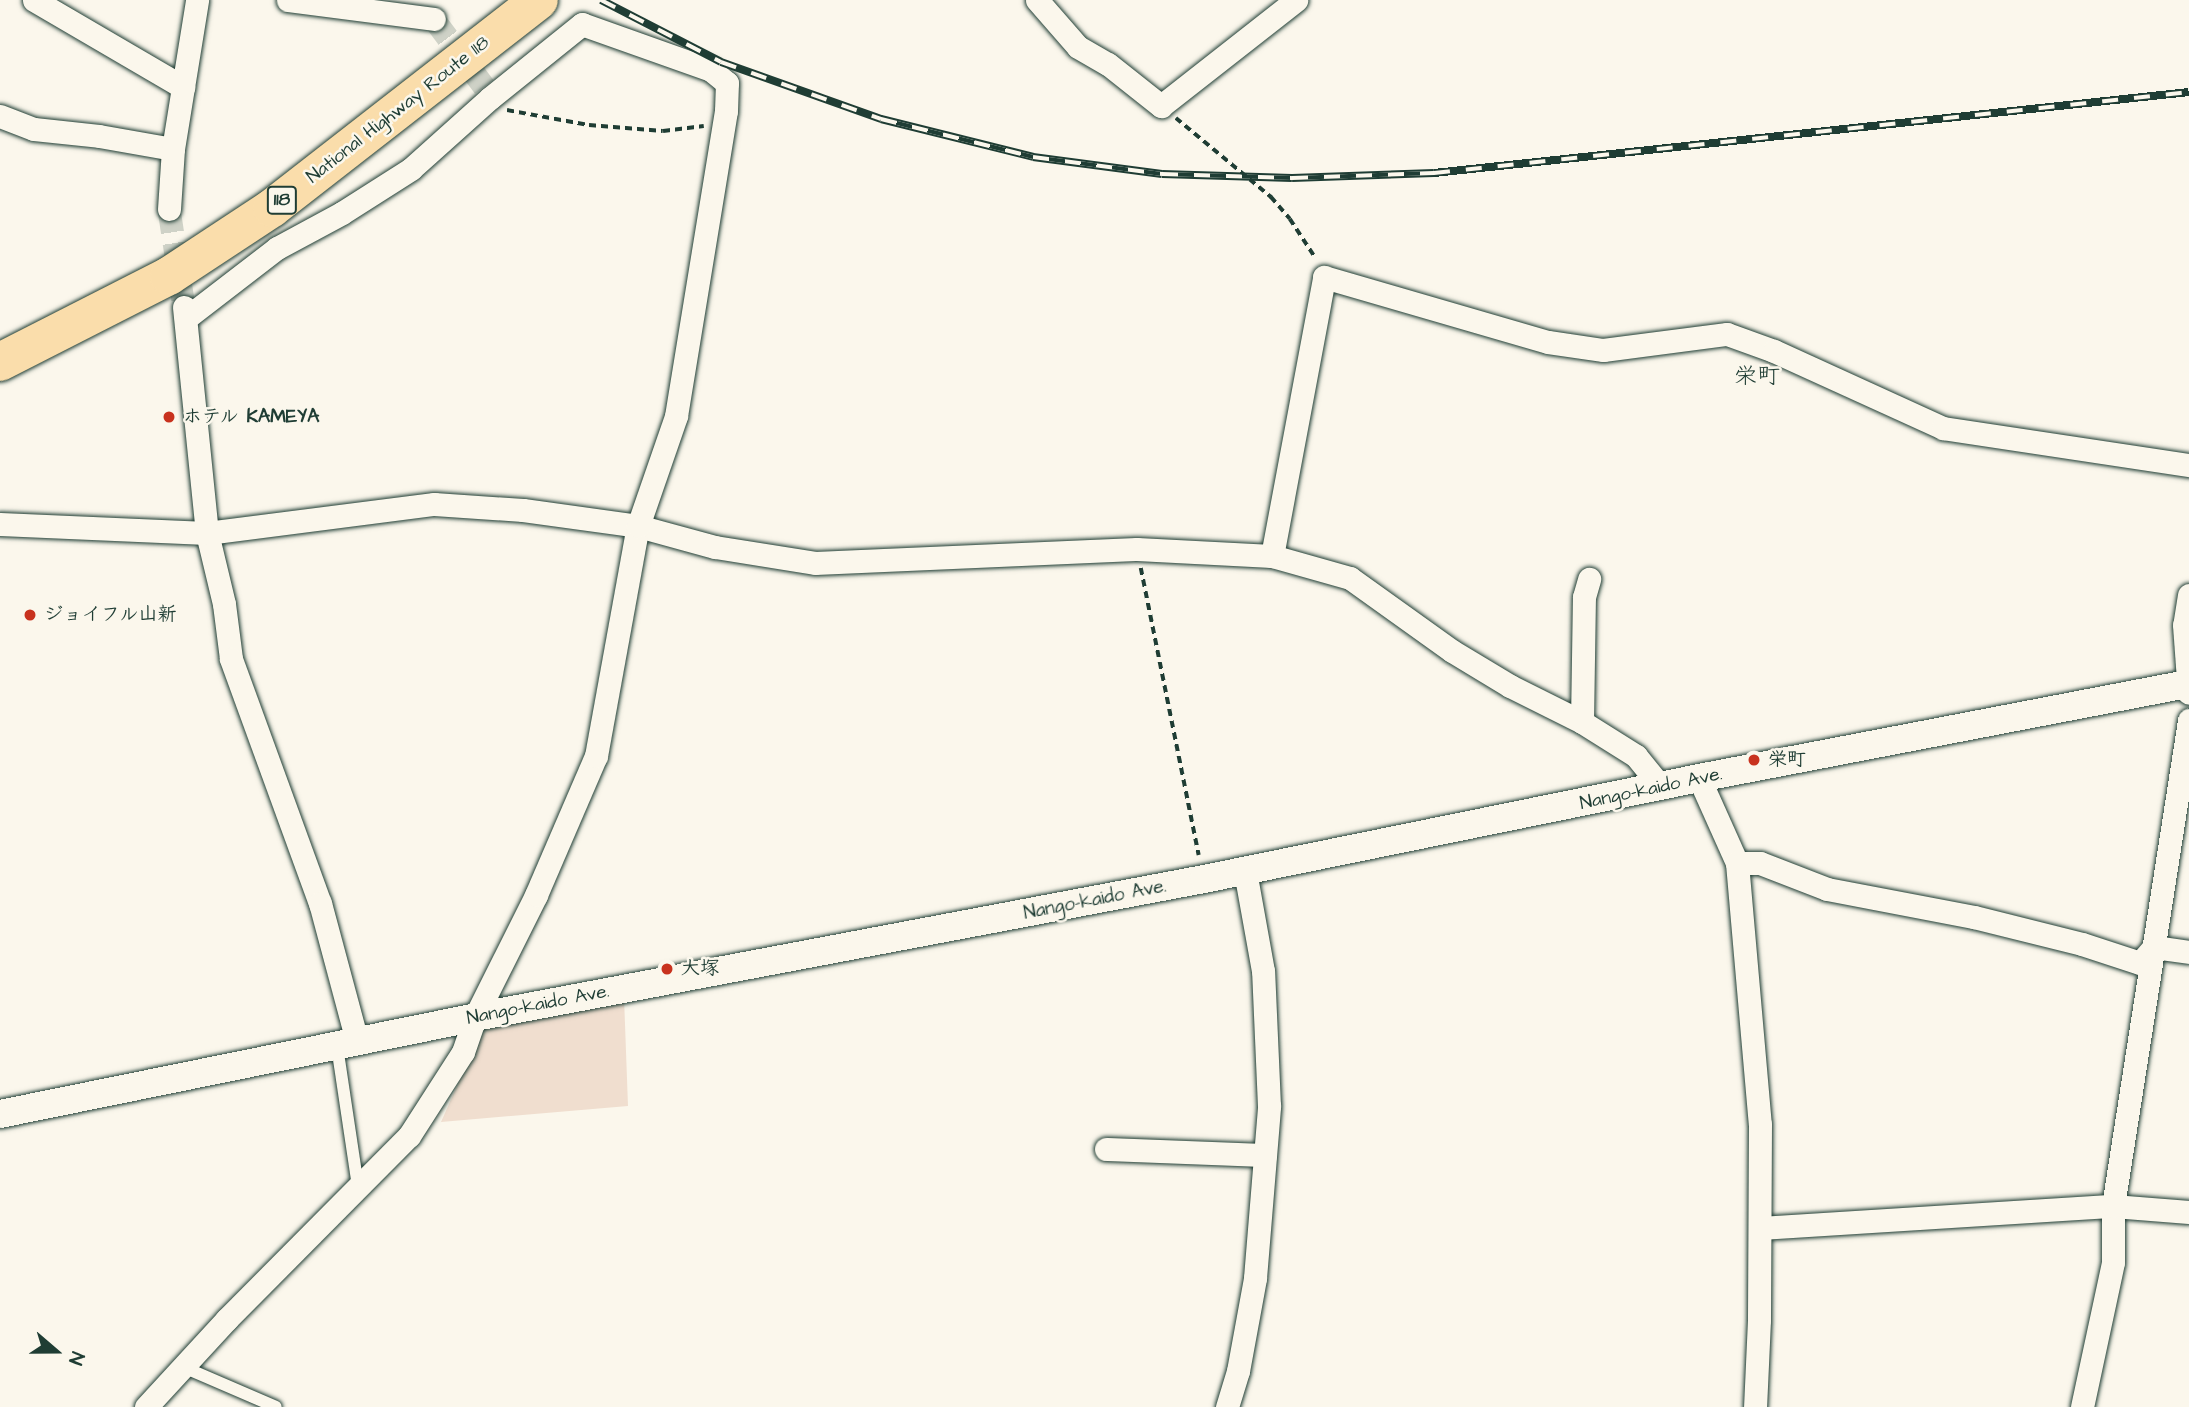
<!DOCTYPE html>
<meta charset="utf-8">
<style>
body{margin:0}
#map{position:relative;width:2189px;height:1407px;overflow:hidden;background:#fbf7ec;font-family:"Architects Daughter","Klee One",sans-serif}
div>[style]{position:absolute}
.built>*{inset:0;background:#f0decf}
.minor-tunnel>*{height:23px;margin-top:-11.5px;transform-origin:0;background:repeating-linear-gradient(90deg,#cfd2c7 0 23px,transparent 0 34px)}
.path>*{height:3.5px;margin-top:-1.75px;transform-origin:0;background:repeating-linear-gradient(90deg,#1f3d34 0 7px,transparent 0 12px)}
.roads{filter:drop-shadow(0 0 2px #1f3d34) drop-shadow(0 0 2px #1f3d34)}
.service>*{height:12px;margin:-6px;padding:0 6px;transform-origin:6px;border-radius:6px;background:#fbf7ec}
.minor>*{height:23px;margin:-11.5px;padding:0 11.5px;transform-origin:11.5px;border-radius:11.5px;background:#fbf7ec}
.tertiary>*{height:28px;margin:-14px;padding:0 14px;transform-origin:14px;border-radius:14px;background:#fbf7ec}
.trunk>*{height:38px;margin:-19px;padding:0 19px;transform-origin:19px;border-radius:19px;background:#faddab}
.rail>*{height:8px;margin-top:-4px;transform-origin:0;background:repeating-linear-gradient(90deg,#fbf7ec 0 16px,#1f3d34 0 32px);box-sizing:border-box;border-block:2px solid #1f3d34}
.dots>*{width:19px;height:19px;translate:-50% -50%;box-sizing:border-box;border:4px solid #fbf7ec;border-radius:50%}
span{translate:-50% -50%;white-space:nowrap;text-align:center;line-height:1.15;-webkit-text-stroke:5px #fbf7ec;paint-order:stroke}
.shield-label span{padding:2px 5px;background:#fbf7ec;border:2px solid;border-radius:5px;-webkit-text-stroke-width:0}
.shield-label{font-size:18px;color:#1f3d34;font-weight:700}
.street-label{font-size:19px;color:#1f3d34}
.poi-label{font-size:19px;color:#1f3d34;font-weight:700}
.left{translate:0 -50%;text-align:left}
.quarter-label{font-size:23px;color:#1f3d34}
.north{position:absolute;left:21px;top:1316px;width:70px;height:70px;-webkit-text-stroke:5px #fbf7ec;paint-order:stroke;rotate:110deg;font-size:19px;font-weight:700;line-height:28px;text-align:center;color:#1f3d34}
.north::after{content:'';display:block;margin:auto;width:24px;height:32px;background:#1f3d34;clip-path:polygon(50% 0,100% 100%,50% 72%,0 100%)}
</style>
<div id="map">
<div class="built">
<i style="clip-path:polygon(624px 997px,628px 1106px,441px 1122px,485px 1023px)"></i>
</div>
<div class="minor-tunnel">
<i style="left:434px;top:19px;width:84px;rotate:53.3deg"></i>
<i style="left:169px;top:209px;width:99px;rotate:81.3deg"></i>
</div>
<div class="path">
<i style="left:507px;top:110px;width:83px;rotate:10.4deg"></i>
<i style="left:589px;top:125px;width:74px;rotate:4.6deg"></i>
<i style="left:663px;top:131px;width:41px;rotate:-7deg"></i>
<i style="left:1176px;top:118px;width:124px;rotate:39.7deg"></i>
<i style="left:1271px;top:197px;width:29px;rotate:49deg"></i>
<i style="left:1290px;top:219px;width:45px;rotate:56.7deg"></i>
<i style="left:1141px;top:568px;width:293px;rotate:78.6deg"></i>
</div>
<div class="roads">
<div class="service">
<i style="left:337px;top:1046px;width:143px;rotate:81.5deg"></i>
<i style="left:181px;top:1366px;width:103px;rotate:23.3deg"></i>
</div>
<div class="minor">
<i style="left:34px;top:0;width:173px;rotate:30.3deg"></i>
<i style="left:288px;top:0;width:147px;rotate:7.4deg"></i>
<i style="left:1037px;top:0;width:62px;rotate:48.9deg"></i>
<i style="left:1078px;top:47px;width:34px;rotate:30deg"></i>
<i style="left:1108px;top:64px;width:68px;rotate:38.4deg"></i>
<i style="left:1161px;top:106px;width:172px;rotate:-38.1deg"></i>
<i style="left:0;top:116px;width:36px;rotate:21deg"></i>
<i style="left:34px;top:129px;width:65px;rotate:6.1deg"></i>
<i style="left:99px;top:136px;width:75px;rotate:10deg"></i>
<i style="left:169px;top:209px;width:60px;rotate:-86.2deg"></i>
<i style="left:173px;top:149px;width:151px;rotate:-80.8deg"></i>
<i style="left:184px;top:307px;width:227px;rotate:84.2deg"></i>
<i style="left:207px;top:533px;width:73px;rotate:76.5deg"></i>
<i style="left:224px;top:604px;width:55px;rotate:82.7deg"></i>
<i style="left:231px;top:659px;width:260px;rotate:70deg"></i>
<i style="left:320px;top:903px;width:143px;rotate:75deg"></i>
<i style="left:0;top:524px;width:207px;rotate:2.5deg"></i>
<i style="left:207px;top:533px;width:229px;rotate:-7.3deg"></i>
<i style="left:434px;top:504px;width:89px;rotate:3.9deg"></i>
<i style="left:523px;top:510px;width:116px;rotate:7.9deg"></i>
<i style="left:638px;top:526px;width:80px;rotate:15.3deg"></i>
<i style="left:715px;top:547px;width:101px;rotate:9.1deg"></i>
<i style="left:815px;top:563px;width:322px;rotate:-2.5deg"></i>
<i style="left:1137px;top:549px;width:135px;rotate:3deg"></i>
<i style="left:1272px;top:556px;width:81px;rotate:15.8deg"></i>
<i style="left:1350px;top:578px;width:125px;rotate:35.6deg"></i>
<i style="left:1452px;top:651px;width:68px;rotate:31.1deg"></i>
<i style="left:1510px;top:686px;width:80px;rotate:26.6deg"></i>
<i style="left:1582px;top:722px;width:64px;rotate:32.2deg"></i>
<i style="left:1636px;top:756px;width:40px;rotate:51deg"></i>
<i style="left:1272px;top:556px;width:284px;rotate:-79.4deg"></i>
<i style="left:1324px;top:277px;width:233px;rotate:16.2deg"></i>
<i style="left:1548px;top:342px;width:56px;rotate:8.3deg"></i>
<i style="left:1603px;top:350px;width:125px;rotate:-7.4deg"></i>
<i style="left:1727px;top:334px;width:50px;rotate:19.9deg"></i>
<i style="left:1774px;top:351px;width:186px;rotate:24.5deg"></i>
<i style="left:1943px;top:428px;width:249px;rotate:8.6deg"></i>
<i style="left:2189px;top:595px;width:30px;rotate:99deg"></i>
<i style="left:2184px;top:625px;width:68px;rotate:85.8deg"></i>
<i style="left:1582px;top:722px;width:125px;rotate:-89.1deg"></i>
<i style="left:1584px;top:597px;width:19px;rotate:-74deg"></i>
<i style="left:1699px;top:778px;width:93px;rotate:65.9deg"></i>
<i style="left:1737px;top:863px;width:262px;rotate:85deg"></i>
<i style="left:1760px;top:1124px;width:196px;rotate:90.3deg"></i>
<i style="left:1759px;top:1320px;width:87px;rotate:92.6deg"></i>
<i style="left:1737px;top:863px;width:23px"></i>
<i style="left:1760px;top:863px;width:72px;rotate:21.2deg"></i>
<i style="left:1827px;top:889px;width:150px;rotate:10.8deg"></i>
<i style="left:1974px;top:917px;width:111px;rotate:14deg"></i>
<i style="left:2082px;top:944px;width:61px;rotate:18.1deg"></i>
<i style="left:2140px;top:963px;width:21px;rotate:-49deg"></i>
<i style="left:2154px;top:947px;width:35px;rotate:8deg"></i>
<i style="left:1106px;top:1149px;width:159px;rotate:2.2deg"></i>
<i style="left:1760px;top:1228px;width:354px;rotate:-3.6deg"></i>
<i style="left:2113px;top:1206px;width:76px;rotate:4.5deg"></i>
<i style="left:146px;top:1407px;width:120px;rotate:-47.4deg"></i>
<i style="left:227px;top:1319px;width:258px;rotate:-45.2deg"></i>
<i style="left:409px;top:1136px;width:100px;rotate:-57.3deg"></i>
<i style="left:463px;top:1052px;width:37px;rotate:-71deg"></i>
<i style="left:475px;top:1017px;width:136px;rotate:-63.4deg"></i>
<i style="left:536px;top:895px;width:151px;rotate:-66.7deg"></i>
<i style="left:596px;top:756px;width:234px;rotate:-79.7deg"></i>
<i style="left:638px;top:526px;width:116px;rotate:-70.9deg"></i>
<i style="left:676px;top:416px;width:309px;rotate:-80.7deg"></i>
<i style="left:726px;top:111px;width:28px;rotate:-88deg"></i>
<i style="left:727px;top:83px;width:21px;rotate:-141deg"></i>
<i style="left:711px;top:70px;width:137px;rotate:-160.4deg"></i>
<i style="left:582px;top:24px;width:118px;rotate:141.2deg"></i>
<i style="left:490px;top:98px;width:106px;rotate:138.1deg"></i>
<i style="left:411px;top:169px;width:82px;rotate:147.5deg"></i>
<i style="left:342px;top:213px;width:74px;rotate:151.7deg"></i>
<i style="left:277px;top:248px;width:115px;rotate:142.4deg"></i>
<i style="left:1227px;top:1407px;width:38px;rotate:-73deg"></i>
<i style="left:1238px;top:1371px;width:95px;rotate:-79.6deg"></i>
<i style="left:1255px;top:1278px;width:173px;rotate:-85.3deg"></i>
<i style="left:1269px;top:1106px;width:135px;rotate:-92.5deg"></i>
<i style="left:1263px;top:971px;width:102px;rotate:-100.2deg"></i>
<i style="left:2082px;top:1407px;width:148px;rotate:-77.9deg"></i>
<i style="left:2113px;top:1262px;width:56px;rotate:-90deg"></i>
<i style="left:2113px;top:1206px;width:492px;rotate:-81.1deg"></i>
</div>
<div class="tertiary">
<i style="left:0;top:1114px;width:485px;rotate:-11.5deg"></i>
<i style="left:475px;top:1017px;width:742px;rotate:-10.72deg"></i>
<i style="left:1204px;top:879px;width:505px;rotate:-11.53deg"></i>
<i style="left:1699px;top:778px;width:499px;rotate:-10.9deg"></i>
</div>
<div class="trunk">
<i style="left:0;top:362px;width:190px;rotate:-27deg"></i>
<i style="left:169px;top:276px;width:123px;rotate:-33.4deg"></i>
<i style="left:272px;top:208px;width:338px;rotate:-37.9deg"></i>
</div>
</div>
<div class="rail">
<i style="left:601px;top:0;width:135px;rotate:27.3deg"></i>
<i style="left:721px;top:62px;width:170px;rotate:19.6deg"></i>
<i style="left:881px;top:119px;width:157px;rotate:14deg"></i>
<i style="left:1033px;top:157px;width:130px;rotate:7.5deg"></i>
<i style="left:1162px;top:174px;width:130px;rotate:1.8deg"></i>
<i style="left:1292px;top:178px;width:142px;rotate:-2deg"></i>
<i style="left:1434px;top:173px;width:759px;rotate:-6.12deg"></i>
</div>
<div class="dots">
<i style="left:169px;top:417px;background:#c8321e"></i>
<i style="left:30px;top:615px;background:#c8321e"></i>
<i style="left:1754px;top:760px;background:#c8321e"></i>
<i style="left:667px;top:969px;background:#c8321e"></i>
</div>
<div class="shield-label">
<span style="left:282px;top:200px">118</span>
</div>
<div class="street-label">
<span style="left:398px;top:110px;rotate:-38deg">National Highway Route 118</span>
<span style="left:1651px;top:789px;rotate:-12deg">Nango-kaido Ave.</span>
<span style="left:1095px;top:900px;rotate:-11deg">Nango-kaido Ave.</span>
<span style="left:538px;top:1005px;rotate:-11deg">Nango-kaido Ave.</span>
</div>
<div class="poi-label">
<span class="left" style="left:183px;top:417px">ホテル KAMEYA</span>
<span class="left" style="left:44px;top:615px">ジョイフル山新</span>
<span class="left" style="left:1768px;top:760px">栄町</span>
<span class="left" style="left:681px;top:969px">大塚</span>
</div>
<div class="quarter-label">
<span style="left:1757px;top:376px">栄町</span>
</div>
<div class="north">N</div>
</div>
